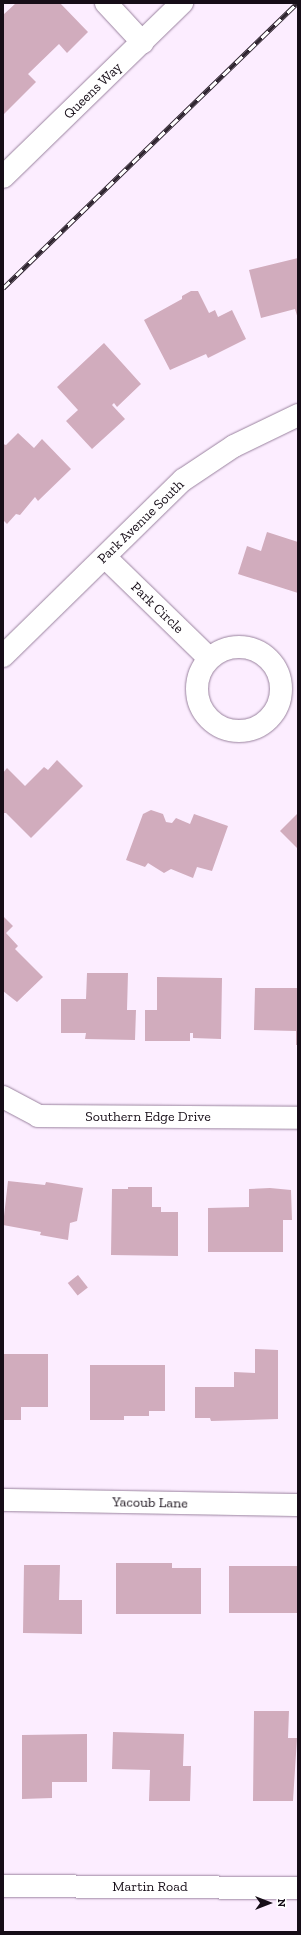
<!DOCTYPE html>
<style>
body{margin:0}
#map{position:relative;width:301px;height:1935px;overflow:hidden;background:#fcedff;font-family:"Zilla Slab",serif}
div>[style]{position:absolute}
.building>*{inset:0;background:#d1acbd;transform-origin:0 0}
.roads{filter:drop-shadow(0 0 1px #9a839f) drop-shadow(0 0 1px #9a839f)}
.minor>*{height:22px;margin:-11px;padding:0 11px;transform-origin:11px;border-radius:11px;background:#fff}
.minor>.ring{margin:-11px;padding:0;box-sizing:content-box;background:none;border:22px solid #fff;border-radius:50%}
.rail>*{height:4.5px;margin-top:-2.25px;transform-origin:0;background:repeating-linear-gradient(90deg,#fff 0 9px,#2e242f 0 18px);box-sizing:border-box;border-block:1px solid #2e242f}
span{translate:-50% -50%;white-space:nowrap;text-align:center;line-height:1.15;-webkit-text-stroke:3.5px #fff;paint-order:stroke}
.street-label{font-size:14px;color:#160d17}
.frame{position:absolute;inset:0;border:4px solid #160d17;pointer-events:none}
.north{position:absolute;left:249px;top:1883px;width:40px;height:40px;-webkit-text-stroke:3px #fff;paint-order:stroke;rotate:90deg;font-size:11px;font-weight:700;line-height:16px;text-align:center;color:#160d17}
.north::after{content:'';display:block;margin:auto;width:14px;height:18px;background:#160d17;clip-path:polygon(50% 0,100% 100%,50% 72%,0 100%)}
</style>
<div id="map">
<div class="building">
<i style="clip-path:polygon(16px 3px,60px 3px,88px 32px,67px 53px,59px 44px,28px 74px,36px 82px,3px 115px,3px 15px)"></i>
<i style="clip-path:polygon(298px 258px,298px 319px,295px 309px,261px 318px,249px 270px)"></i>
<i style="clip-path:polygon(191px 291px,198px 291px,209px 313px,215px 310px,218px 317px,232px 310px,246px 339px,208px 358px,206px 354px,170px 370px,144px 320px,182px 299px,182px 296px)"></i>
<i style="clip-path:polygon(104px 343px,141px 384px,117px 407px,114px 403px,112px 405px,125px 419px,92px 449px,66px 421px,78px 410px,57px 387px)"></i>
<i style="clip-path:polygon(18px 433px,34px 448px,42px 439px,71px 469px,38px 501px,35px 497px,20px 515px,16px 514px,7px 524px,3px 520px,3px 444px,6px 445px)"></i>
<i style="clip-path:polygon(267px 532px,298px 542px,298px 593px,238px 574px,247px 546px,261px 551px)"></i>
<i style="clip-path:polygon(57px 760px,83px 786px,31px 838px,6px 813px,3px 813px,3px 773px,7px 768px,25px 786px,44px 767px,48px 770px)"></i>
<i style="clip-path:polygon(151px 810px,163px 814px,166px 822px,172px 823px,176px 818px,190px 824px,194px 814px,228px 826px,212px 871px,197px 867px,193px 878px,171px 869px,164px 873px,148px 863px,145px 867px,126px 860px,143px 814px)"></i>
<i style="clip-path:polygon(298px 813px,298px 849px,280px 831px)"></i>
<i style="clip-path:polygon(3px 916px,13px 926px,6px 933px,18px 946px,15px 949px,43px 977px,17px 1002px,3px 991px)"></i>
<i style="clip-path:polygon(87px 973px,128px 973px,127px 1010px,136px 1010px,135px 1040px,85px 1039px,86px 1033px,61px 1033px,61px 999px,86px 999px)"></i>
<i style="clip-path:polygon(157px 977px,222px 978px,221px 1039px,193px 1038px,193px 1033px,190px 1033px,190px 1041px,145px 1041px,145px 1010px,157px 1010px)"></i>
<i style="clip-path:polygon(255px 988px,298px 988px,298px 1045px,296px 1045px,296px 1031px,254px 1030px)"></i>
<i style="clip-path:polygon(8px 1181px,45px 1185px,46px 1182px,83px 1188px,77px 1221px,70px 1223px,68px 1240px,40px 1235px,41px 1232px,3px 1225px)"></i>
<i style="clip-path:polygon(128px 1187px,152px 1187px,152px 1207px,161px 1207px,161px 1212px,178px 1212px,178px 1256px,111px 1255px,112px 1189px,128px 1189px)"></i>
<i style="clip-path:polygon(270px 1188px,291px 1190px,292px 1220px,283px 1220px,283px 1252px,208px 1252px,208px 1208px,249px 1207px,249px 1189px)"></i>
<i style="left:78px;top:1275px;width:16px;height:13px;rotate:52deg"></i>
<i style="clip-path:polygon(255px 1349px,278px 1350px,278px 1419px,211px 1421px,210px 1418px,195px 1418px,195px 1387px,234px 1387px,234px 1372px,255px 1373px)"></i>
<i style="clip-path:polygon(3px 1354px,48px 1354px,48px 1407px,21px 1407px,21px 1420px,3px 1420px)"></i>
<i style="clip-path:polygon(90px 1365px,165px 1365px,165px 1411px,149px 1411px,149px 1416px,124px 1416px,124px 1420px,90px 1420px)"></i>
<i style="clip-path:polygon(116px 1563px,172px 1563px,172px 1568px,201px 1568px,201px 1614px,116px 1614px)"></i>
<i style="clip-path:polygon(24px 1565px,60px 1565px,59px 1600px,82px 1600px,82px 1634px,23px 1633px)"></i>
<i style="left:298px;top:1566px;width:47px;height:69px;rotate:90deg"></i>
<i style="clip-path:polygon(254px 1711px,289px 1711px,288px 1738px,297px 1738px,293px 1801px,253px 1801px)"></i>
<i style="clip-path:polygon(113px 1732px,184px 1734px,183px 1766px,191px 1766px,190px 1801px,149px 1801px,150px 1770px,112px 1769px)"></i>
<i style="clip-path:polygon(87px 1734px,87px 1782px,52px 1782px,52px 1798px,22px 1799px,22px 1735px)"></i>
</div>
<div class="roads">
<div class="minor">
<i style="left:106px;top:3px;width:54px;rotate:47.2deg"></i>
<i style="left:3px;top:177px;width:250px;rotate:-44.2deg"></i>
<i style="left:105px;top:557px;width:145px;rotate:44.2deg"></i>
<i class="ring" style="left:197px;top:647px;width:62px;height:62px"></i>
<i style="left:3px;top:656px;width:252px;rotate:-44.4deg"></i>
<i style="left:183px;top:480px;width:61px;rotate:-33.7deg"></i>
<i style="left:234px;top:446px;width:71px;rotate:-25.8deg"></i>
<i style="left:3px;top:1097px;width:40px;rotate:28deg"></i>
<i style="left:38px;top:1116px;width:260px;rotate:0.4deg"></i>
<i style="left:3px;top:1500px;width:295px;rotate:1deg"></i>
<i style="left:3px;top:1886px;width:295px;rotate:0.4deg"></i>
</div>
</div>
<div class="rail">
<i style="left:3px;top:288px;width:409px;rotate:-44.1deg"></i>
</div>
<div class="street-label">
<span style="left:93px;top:91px;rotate:-44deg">Queens Way</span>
<span style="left:141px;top:522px;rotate:-44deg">Park Avenue South</span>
<span style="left:157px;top:608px;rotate:44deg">Park Circle</span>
<span style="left:148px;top:1117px">Southern Edge Drive</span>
<span style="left:150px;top:1503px;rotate:1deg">Yacoub Lane</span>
<span style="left:150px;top:1887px">Martin Road</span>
</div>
<div class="frame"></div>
<div class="north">N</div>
</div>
